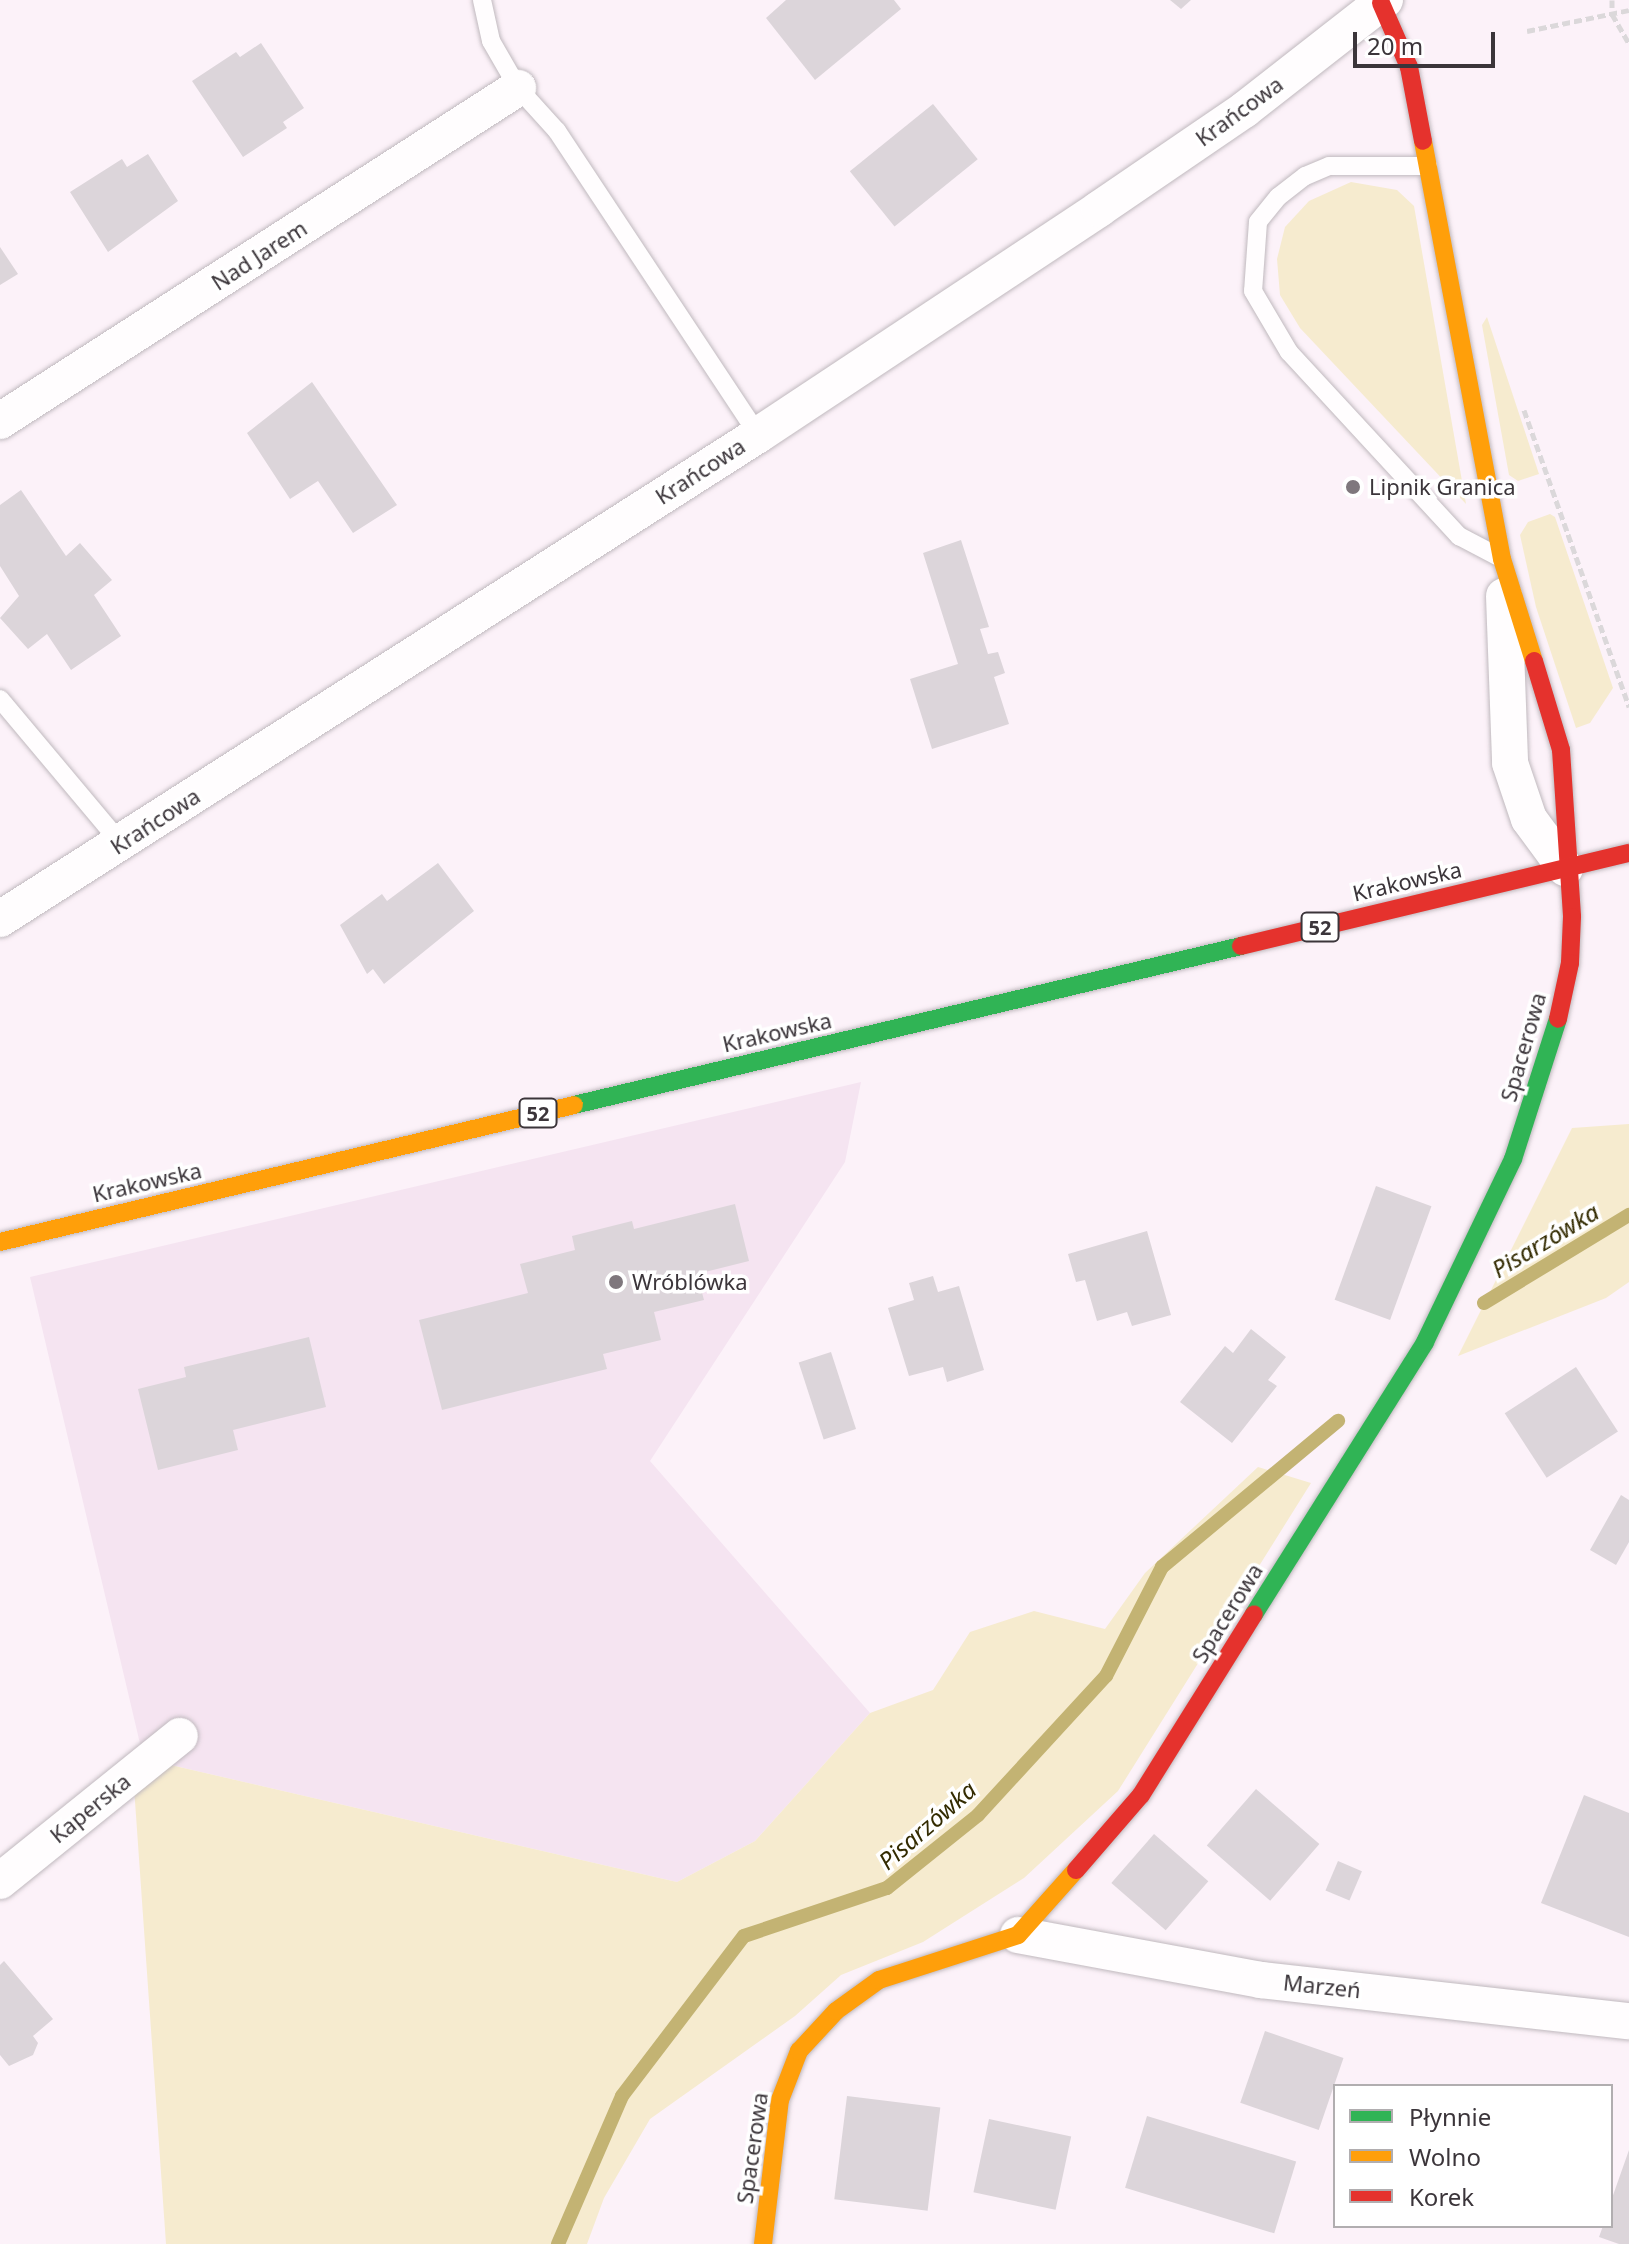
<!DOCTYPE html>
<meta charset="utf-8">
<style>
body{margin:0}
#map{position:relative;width:1629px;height:2244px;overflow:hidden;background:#fcf2f9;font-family:"Noto Sans",sans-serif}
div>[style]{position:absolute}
.built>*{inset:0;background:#f5e4f1}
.green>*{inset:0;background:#f6ebcf}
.stream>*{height:14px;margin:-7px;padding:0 7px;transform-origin:7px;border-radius:7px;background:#c3b373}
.building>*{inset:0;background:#dcd5da;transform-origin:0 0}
.path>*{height:5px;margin-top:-2.5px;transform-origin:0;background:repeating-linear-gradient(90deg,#dbd8da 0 8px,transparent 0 12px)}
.roads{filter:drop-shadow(0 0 2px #c0b9be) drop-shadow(0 0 2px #c0b9be)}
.lane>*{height:18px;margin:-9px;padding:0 9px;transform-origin:9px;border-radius:9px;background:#fffdfe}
.street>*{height:36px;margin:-18px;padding:0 18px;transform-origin:18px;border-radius:18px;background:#fffdfe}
.fast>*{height:18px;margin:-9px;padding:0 9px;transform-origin:9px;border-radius:9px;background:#30b455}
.slow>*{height:18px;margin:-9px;padding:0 9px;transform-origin:9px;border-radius:9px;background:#ff9f0a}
.jam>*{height:18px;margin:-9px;padding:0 9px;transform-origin:9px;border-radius:9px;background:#e5322d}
.dots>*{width:22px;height:22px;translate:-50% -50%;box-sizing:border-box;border:4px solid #fff;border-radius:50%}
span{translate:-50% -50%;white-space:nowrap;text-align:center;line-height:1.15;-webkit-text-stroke:7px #fff;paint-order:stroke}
.shield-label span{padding:2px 6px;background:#fff;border:2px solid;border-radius:6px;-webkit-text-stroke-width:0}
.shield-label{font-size:20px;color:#3b353a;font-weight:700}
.street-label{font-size:22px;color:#3b353a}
.poi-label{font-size:22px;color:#3b353a}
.left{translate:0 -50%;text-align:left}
.water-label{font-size:24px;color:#332b01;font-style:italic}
.legend{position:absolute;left:1333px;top:2084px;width:280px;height:144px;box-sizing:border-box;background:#fff;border:2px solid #b1aeb0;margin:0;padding:10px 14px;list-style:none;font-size:24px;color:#3b353a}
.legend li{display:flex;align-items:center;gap:16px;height:40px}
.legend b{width:40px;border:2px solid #b1aeb0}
.scale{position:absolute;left:1353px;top:32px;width:142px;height:36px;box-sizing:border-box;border:4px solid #3b353a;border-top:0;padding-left:10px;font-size:24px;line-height:28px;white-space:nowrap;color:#3b353a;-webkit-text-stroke:6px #fff;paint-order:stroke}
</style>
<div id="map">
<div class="built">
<i style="clip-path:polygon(861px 1082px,845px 1162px,650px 1461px,870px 1713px,755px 1841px,677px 1882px,162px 1763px,142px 1752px,30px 1277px)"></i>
</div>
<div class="green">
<i style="clip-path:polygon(1351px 182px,1397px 190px,1414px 206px,1466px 504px,1300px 328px,1280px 295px,1277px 259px,1285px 227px,1309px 201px)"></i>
<i style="clip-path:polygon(1487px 317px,1539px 474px,1518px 481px,1509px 475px,1482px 325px)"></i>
<i style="clip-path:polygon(1550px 514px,1555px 517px,1613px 688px,1590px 723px,1576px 728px,1536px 607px,1520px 535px,1528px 522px)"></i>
<i style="clip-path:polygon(1629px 1124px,1629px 1282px,1606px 1298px,1458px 1356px,1572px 1128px)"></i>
<i style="clip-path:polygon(1258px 1467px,1311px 1483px,1118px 1791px,1024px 1878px,923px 1942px,841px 1975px,795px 2016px,650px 2119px,604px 2198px,587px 2244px,166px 2244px,134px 1787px,162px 1763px,677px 1882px,755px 1841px,870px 1713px,933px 1690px,970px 1632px,1034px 1611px,1105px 1629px,1145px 1573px)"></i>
</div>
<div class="stream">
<i style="left:1484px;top:1303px;width:170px;rotate:-31.3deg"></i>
<i style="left:558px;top:2244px;width:161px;rotate:-66.6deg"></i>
<i style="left:622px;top:2096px;width:201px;rotate:-52.7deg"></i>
<i style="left:744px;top:1936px;width:151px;rotate:-18.6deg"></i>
<i style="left:887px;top:1888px;width:117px;rotate:-38.7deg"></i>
<i style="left:978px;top:1815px;width:189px;rotate:-47.4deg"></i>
<i style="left:1106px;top:1676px;width:123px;rotate:-62.8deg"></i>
<i style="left:1162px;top:1567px;width:229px;rotate:-39.7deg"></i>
</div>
<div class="building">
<i style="clip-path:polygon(894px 0,901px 9px,815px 80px,766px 18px,786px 0)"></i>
<i style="clip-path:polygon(1170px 0,1191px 0,1181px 9px)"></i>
<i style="clip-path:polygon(261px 43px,304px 108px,283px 122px,287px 128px,243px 157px,192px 81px,236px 52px,240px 57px)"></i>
<i style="left:933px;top:104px;width:71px;height:107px;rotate:51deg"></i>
<i style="clip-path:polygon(148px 154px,178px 201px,108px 252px,70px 192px,122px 159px,127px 167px)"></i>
<i style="clip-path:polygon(0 247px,18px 274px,0 285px)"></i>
<i style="clip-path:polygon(312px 382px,397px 505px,353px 533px,318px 481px,290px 499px,247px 433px)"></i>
<i style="clip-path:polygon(21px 490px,66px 556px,80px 543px,112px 580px,94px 595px,121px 636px,71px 670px,47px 634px,28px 649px,0 618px,19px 596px,0 566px,0 505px)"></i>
<i style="clip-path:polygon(961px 540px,989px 627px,980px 629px,988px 654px,998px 652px,1005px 673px,994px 677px,1009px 724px,932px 749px,910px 679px,958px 664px,923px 553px)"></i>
<i style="clip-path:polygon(438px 863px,474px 911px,384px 984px,373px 969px,367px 974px,340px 925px,382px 894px,387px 901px)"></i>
<i style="left:1376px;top:1186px;width:59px;height:121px;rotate:20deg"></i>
<i style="clip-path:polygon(735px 1204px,749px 1261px,697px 1274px,704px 1300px,654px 1312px,661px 1340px,603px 1354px,607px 1369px,442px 1410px,419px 1320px,528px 1293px,520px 1264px,575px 1250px,572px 1236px,632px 1221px,634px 1229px)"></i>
<i style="clip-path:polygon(1147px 1231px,1171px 1315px,1132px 1326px,1127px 1312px,1097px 1321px,1085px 1280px,1076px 1282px,1068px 1254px)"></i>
<i style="clip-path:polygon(933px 1276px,938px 1292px,959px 1286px,984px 1370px,947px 1382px,943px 1367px,909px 1376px,888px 1308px,914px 1300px,909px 1283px)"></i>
<i style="clip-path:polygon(1251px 1329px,1286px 1357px,1268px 1380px,1277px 1386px,1232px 1443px,1180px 1402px,1225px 1346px,1233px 1353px)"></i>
<i style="clip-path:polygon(309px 1337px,326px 1407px,233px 1430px,238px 1450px,158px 1470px,138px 1389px,186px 1377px,184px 1367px)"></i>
<i style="left:831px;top:1352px;width:81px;height:34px;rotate:72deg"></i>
<i style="left:1576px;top:1367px;width:77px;height:85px;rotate:57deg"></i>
<i style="clip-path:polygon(1621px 1495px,1629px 1500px,1629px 1542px,1616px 1565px,1590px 1550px)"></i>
<i style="left:1256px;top:1789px;width:84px;height:75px;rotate:41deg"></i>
<i style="clip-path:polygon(1584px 1795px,1629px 1813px,1629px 1937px,1541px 1903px)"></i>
<i style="left:1154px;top:1834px;width:72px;height:65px;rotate:41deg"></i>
<i style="left:1338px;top:1861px;width:26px;height:32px;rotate:23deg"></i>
<i style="clip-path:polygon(4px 1961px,53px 2019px,33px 2036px,38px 2043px,33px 2055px,9px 2066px,0 2055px,0 1965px)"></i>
<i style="left:1265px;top:2031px;width:83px;height:76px;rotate:19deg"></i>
<i style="left:847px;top:2096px;width:94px;height:104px;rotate:7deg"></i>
<i style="left:1147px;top:2116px;width:156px;height:75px;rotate:17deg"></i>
<i style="left:989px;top:2119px;width:84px;height:75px;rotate:12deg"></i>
<i style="clip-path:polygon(1629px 2150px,1629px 2244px,1619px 2244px,1599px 2237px,1603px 2226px,1611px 2226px,1611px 2201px)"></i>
</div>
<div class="path">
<i style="left:1612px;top:0;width:14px;rotate:90deg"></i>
<i style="left:1612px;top:14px;width:34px;rotate:60deg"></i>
<i style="left:1527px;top:31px;width:104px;rotate:-11.6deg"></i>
<i style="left:1524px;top:410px;width:315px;rotate:70.5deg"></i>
</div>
<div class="roads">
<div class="lane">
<i style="left:482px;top:0;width:42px;rotate:77.6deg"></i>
<i style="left:491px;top:41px;width:54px;rotate:60.1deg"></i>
<i style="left:518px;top:88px;width:58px;rotate:47.8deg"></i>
<i style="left:557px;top:131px;width:364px;rotate:56.5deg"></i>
<i style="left:1428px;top:166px;width:99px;rotate:180deg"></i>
<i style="left:1329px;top:166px;width:26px;rotate:157deg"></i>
<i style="left:1305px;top:176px;width:34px;rotate:142deg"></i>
<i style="left:1278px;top:197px;width:32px;rotate:129deg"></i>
<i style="left:1258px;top:222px;width:69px;rotate:94.1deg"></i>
<i style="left:1253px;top:291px;width:71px;rotate:59.5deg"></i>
<i style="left:1289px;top:352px;width:251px;rotate:47.3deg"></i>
<i style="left:1459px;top:536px;width:43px;rotate:27.8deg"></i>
<i style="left:0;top:699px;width:188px;rotate:50deg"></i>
</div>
<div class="street">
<i style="left:0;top:421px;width:616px;rotate:-32.74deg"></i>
<i style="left:1504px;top:596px;width:167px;rotate:87.9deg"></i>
<i style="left:1510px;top:763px;width:59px;rotate:71.3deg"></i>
<i style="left:1529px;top:819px;width:61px;rotate:53.7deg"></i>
<i style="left:0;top:919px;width:899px;rotate:-32.56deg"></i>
<i style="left:758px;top:435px;width:409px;rotate:-33.5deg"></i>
<i style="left:1099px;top:209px;width:176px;rotate:-34.3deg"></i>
<i style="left:1244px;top:110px;width:179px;rotate:-38deg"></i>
<i style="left:0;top:1881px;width:231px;rotate:-38.9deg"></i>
<i style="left:1018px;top:1935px;width:247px;rotate:10.5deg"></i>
<i style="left:1261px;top:1980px;width:370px;rotate:6.4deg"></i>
</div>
<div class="fast">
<i style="left:574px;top:1105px;width:686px;rotate:-13.41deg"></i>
<i style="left:1254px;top:1614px;width:321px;rotate:-57.8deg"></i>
<i style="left:1425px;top:1342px;width:203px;rotate:-64.3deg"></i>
<i style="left:1513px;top:1159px;width:147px;rotate:-72.2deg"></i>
</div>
<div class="slow">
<i style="left:1423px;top:141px;width:425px;rotate:79.3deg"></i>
<i style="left:1502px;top:559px;width:107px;rotate:72.6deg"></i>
<i style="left:0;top:1242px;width:590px;rotate:-13.42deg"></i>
<i style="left:763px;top:2244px;width:145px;rotate:-83.3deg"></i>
<i style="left:780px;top:2100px;width:53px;rotate:-68.8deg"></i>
<i style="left:799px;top:2051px;width:54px;rotate:-47.2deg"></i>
<i style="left:836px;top:2011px;width:53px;rotate:-35.8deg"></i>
<i style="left:879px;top:1980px;width:146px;rotate:-17.9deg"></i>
<i style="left:1018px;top:1935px;width:87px;rotate:-48.3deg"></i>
</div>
<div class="jam">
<i style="left:1381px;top:3px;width:70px;rotate:66.4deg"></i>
<i style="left:1409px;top:67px;width:75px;rotate:79.3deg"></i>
<i style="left:1534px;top:661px;width:93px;rotate:73.1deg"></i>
<i style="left:1561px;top:750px;width:167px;rotate:86.2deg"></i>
<i style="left:1572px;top:917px;width:46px;rotate:92.5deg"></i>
<i style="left:1570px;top:963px;width:57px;rotate:102.1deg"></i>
<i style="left:1241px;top:946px;width:399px;rotate:-13.5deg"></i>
<i style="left:1076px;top:1870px;width:99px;rotate:-49.1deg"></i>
<i style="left:1141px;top:1795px;width:213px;rotate:-58deg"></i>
</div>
</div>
<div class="dots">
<i style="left:1353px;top:487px;background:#7f777d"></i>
<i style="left:616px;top:1282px;background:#7f777d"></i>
</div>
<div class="shield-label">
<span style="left:1320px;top:927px">52</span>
<span style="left:538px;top:1113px">52</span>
</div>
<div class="street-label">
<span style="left:1239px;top:111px;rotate:-36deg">Krańcowa</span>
<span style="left:259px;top:255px;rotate:-33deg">Nad Jarem</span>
<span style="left:700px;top:471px;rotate:-33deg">Krańcowa</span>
<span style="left:155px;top:821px;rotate:-33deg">Krańcowa</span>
<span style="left:1407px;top:881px;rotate:-13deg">Krakowska</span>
<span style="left:777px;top:1032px;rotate:-13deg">Krakowska</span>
<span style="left:1523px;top:1047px;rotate:-74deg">Spacerowa</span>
<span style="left:147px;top:1182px;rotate:-13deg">Krakowska</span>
<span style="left:1227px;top:1613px;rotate:-58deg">Spacerowa</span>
<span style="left:90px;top:1808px;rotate:-39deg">Kaperska</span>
<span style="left:1322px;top:1986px;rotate:6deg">Marzeń</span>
<span style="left:752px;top:2148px;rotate:-82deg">Spacerowa</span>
</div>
<div class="poi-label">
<span class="left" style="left:1369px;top:487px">Lipnik Granica</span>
<span class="left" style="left:632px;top:1282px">Wróblówka</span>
</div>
<div class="water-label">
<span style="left:1545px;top:1240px;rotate:-31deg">Pisarzówka</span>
<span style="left:927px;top:1825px;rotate:-41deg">Pisarzówka</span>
</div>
<ul class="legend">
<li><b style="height:10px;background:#30b455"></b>Płynnie</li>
<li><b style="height:10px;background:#ff9f0a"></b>Wolno</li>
<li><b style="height:10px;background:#e5322d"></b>Korek</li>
</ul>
<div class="scale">20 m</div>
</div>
